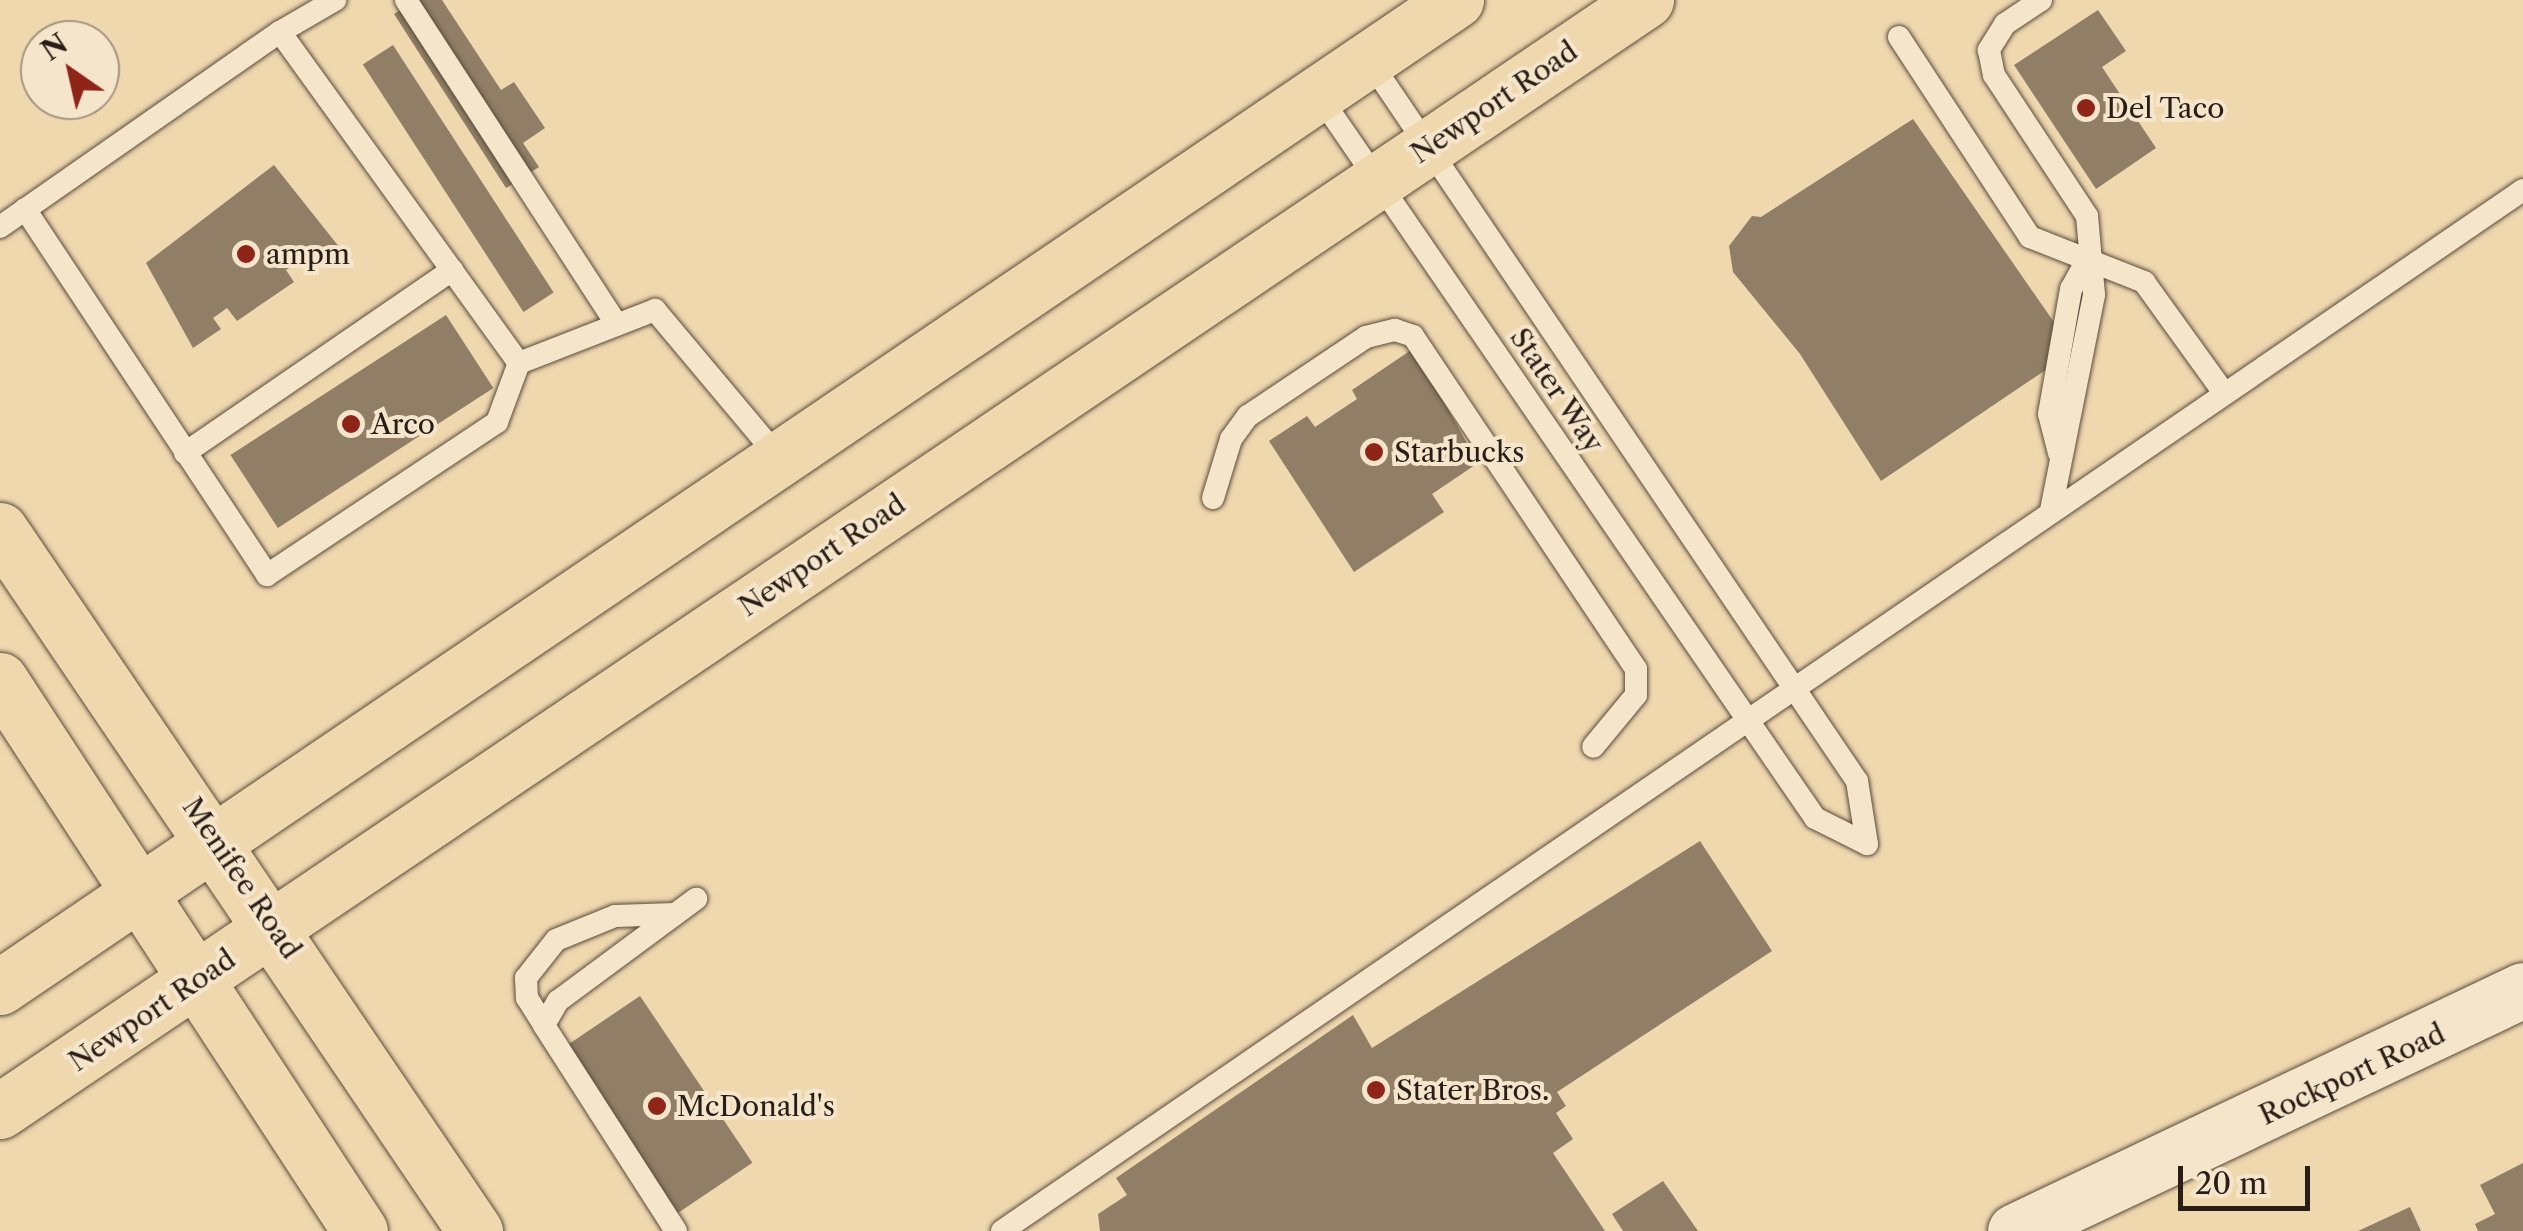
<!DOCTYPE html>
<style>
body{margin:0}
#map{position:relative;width:2523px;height:1231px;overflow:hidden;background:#efd7ae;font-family:"Libre Caslon Text",serif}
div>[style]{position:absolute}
.building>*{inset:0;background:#907e66;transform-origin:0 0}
.roads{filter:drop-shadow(0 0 2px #5a4c3d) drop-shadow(0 0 2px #5a4c3d)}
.lane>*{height:22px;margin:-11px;padding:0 11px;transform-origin:11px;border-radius:11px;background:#f5e5ca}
.secondary>*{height:55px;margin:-27.5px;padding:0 27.5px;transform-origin:27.5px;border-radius:27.5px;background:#f5e5ca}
.primary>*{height:55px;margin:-27.5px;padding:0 27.5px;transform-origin:27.5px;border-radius:27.5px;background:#efd7ae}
.dots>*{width:28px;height:28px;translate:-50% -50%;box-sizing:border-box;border:5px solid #f5e5ca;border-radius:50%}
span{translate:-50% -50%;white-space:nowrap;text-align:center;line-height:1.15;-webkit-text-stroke:8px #f5e5ca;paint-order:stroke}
.street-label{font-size:28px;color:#291d17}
.poi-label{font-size:28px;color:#291d17}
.left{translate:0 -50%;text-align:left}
.north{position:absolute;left:20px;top:20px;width:100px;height:100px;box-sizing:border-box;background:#f5e5ca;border:2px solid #a39582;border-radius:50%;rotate:326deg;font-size:28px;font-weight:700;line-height:40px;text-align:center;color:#291d17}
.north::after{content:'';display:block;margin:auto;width:35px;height:45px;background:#8f2418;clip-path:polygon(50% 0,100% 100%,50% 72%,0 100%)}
.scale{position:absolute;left:2178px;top:1166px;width:132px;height:45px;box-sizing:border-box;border:5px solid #291d17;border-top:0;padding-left:12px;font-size:30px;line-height:35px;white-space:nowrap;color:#291d17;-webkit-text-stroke:8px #f5e5ca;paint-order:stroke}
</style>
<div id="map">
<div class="building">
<i style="clip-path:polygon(415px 0,442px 0,501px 90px,514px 82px,545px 128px,523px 143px,539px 167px,506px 188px,394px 14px)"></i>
<i style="clip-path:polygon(2098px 10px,2126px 51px,2102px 67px,2156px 148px,2096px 189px,2014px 65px)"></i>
<i style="left:393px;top:45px;width:295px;height:36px;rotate:57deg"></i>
<i style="clip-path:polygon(1913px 119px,2058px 328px,2050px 367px,1881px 481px,1800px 354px,1733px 272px,1729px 246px,1752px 216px,1761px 217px)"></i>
<i style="clip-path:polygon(274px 165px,340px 248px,308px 269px,302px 260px,286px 270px,294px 282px,237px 321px,227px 308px,213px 318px,221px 329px,193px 348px,146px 263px)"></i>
<i style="left:446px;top:315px;width:87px;height:257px;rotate:57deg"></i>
<i style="clip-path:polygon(1414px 348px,1478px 463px,1432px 494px,1444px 512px,1354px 572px,1269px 441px,1307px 416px,1315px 427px,1357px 399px,1352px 390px)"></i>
<i style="clip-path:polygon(1700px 841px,1772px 951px,1557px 1092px,1566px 1106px,1556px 1113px,1573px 1139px,1553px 1153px,1605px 1231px,1100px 1231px,1098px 1214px,1127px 1195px,1116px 1178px,1353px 1015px,1372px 1048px)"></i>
<i style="left:640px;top:996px;width:201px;height:97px;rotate:56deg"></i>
<i style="clip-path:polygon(2523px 1163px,2523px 1231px,2478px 1231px,2475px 1224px,2495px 1214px,2480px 1185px)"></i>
<i style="clip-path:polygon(1663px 1181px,1698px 1231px,1623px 1231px,1612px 1214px)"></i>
<i style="clip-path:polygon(2410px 1207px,2421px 1231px,2358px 1231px)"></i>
</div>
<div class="roads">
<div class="lane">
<i style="left:406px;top:0;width:387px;rotate:57deg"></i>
<i style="left:2041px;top:0;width:43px;rotate:146.3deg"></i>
<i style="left:2005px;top:24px;width:31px;rotate:122deg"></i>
<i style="left:1989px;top:50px;width:25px;rotate:79deg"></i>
<i style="left:1994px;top:75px;width:169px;rotate:56.6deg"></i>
<i style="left:2087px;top:216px;width:79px;rotate:84.9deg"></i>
<i style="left:2094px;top:295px;width:220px;rotate:101.3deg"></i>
<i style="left:280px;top:32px;width:64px;rotate:-30.2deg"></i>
<i style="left:1899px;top:37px;width:239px;rotate:56.8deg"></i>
<i style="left:2030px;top:237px;width:123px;rotate:21.5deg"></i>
<i style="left:2144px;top:282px;width:137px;rotate:54.2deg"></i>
<i style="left:1369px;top:60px;width:871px;rotate:55.91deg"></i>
<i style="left:1857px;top:781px;width:64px;rotate:81deg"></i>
<i style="left:1318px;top:94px;width:878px;rotate:55.53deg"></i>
<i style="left:1815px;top:818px;width:58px;rotate:26.6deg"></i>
<i style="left:25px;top:209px;width:439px;rotate:56.5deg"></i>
<i style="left:267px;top:575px;width:276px;rotate:-33.6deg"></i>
<i style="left:497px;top:422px;width:63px;rotate:-69.6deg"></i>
<i style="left:0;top:227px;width:341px;rotate:-34.9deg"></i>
<i style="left:280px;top:32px;width:408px;rotate:54.2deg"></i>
<i style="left:519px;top:363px;width:146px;rotate:-21.3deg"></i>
<i style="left:655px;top:310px;width:196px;rotate:50deg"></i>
<i style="left:185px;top:453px;width:324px;rotate:-34.4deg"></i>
<i style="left:2059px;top:453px;width:40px;rotate:-104.4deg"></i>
<i style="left:2049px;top:414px;width:127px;rotate:-80deg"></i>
<i style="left:2071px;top:289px;width:33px;rotate:-61deg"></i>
<i style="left:1213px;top:498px;width:62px;rotate:-73deg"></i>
<i style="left:1231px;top:439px;width:29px;rotate:-54deg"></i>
<i style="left:1248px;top:416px;width:142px;rotate:-33.8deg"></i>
<i style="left:1366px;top:337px;width:30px;rotate:-14deg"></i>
<i style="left:1395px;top:330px;width:19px;rotate:18deg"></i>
<i style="left:1413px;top:336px;width:401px;rotate:56.2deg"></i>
<i style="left:1636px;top:669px;width:26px;rotate:90deg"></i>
<i style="left:1636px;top:695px;width:67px;rotate:129.6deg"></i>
<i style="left:544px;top:1025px;width:32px;rotate:-122deg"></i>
<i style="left:527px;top:998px;width:20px;rotate:-93deg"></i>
<i style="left:526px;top:978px;width:48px;rotate:-51.7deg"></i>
<i style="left:556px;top:940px;width:64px;rotate:-22.1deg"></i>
<i style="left:615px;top:916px;width:60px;rotate:-1.9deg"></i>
<i style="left:676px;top:1231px;width:245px;rotate:-122.7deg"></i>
<i style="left:544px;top:1025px;width:28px;rotate:-60deg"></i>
<i style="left:558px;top:1001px;width:172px;rotate:-36.5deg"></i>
<i style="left:1002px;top:1231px;width:1843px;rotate:-34.39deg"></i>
</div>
<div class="secondary">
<i style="left:2015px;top:1231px;width:562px;rotate:-25.38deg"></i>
</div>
<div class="primary">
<i style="left:0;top:530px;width:847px;rotate:55.88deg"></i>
<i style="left:0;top:680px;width:658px;rotate:56.84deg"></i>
<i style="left:0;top:987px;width:1759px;rotate:-34.13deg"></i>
<i style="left:0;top:1111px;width:1986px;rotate:-34.02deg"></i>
</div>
</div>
<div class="dots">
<i style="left:2086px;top:108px;background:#8f2418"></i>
<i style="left:246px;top:254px;background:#8f2418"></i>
<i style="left:351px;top:424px;background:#8f2418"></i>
<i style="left:1374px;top:452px;background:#8f2418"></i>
<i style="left:1376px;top:1090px;background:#8f2418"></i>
<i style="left:657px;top:1106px;background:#8f2418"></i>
</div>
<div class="street-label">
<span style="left:1494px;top:102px;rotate:-34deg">Newport Road</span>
<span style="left:1557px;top:390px;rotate:56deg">Stater Way</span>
<span style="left:822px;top:555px;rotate:-34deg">Newport Road</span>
<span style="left:242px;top:878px;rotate:56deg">Menifee Road</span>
<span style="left:152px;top:1010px;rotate:-34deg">Newport Road</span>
<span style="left:2352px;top:1074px;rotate:-25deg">Rockport Road</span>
</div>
<div class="poi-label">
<span class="left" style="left:2106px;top:108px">Del Taco</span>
<span class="left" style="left:266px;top:254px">ampm</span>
<span class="left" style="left:371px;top:424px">Arco</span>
<span class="left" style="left:1394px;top:452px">Starbucks</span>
<span class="left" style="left:1396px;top:1090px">Stater Bros.</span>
<span class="left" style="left:677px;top:1106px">McDonald's</span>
</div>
<div class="north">N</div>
<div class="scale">20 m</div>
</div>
